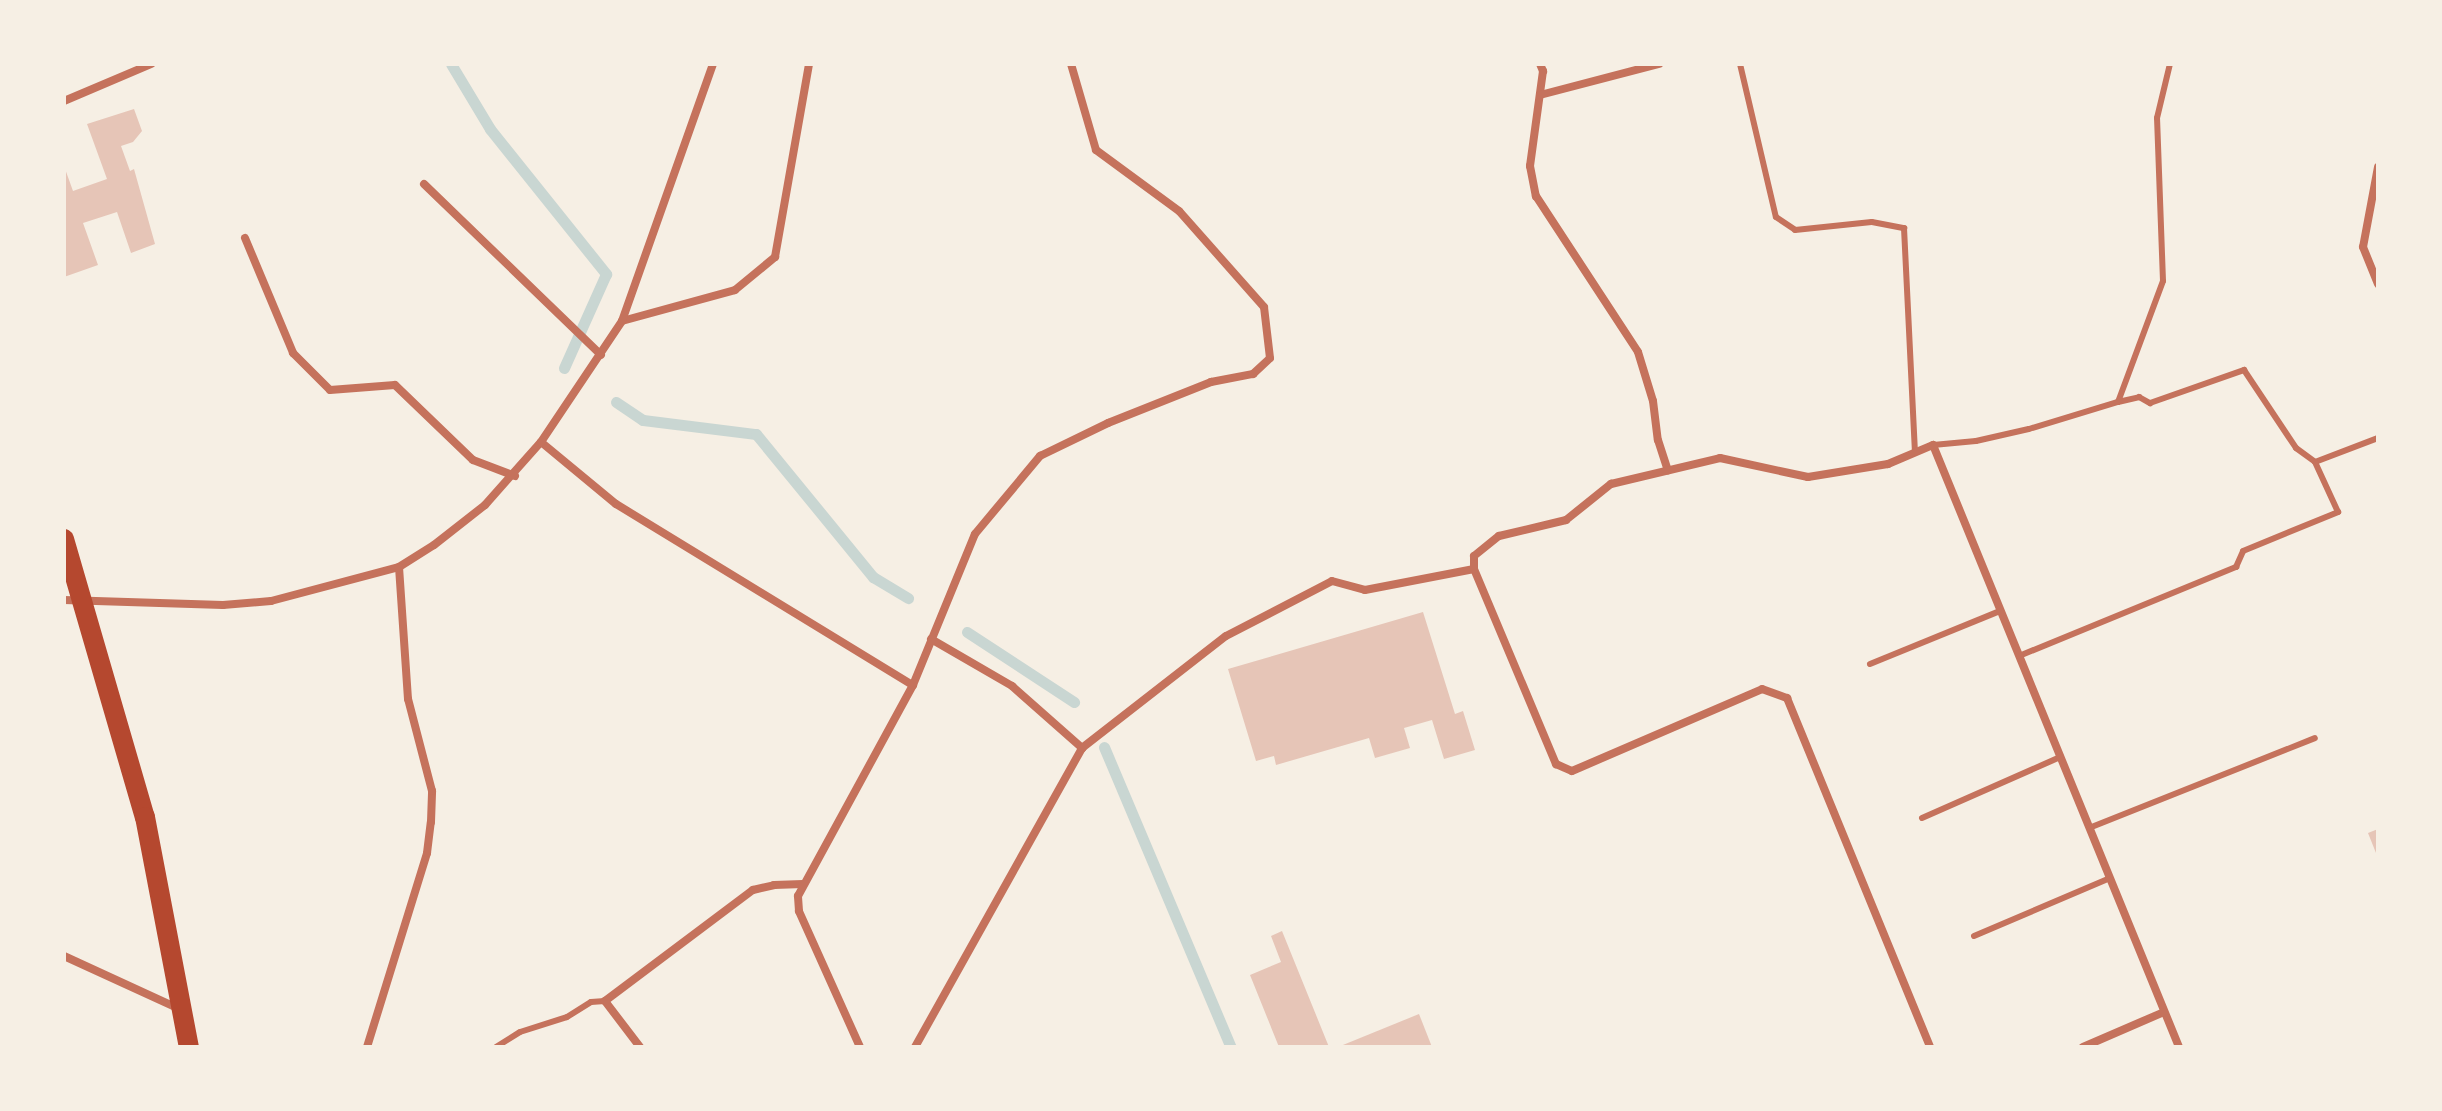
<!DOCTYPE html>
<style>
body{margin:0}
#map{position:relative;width:2442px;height:1111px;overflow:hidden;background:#f6efe4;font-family:"Varela Round",sans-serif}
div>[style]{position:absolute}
.stream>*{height:11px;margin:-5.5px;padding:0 5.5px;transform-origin:5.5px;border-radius:5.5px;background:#c9d6d2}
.building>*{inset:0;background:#e6c5b7}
.service>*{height:6px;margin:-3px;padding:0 3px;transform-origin:3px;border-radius:3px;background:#c5725c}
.minor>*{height:8px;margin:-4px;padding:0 4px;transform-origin:4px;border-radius:4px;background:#c5725c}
.primary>*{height:20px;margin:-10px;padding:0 10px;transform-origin:10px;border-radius:10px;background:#b5482f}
span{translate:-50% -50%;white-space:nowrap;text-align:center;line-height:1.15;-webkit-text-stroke:7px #f6efe4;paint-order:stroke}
.frame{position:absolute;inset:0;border:66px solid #f6efe4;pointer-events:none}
</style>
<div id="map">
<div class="stream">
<i style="left:451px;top:64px;width:76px;rotate:59deg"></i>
<i style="left:490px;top:129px;width:186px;rotate:51.3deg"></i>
<i style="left:606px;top:274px;width:103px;rotate:114.1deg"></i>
<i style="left:616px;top:402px;width:32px;rotate:34deg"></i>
<i style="left:643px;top:420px;width:114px;rotate:7.1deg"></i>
<i style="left:756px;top:434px;width:185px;rotate:50.7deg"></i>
<i style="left:873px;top:577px;width:41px;rotate:31deg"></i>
<i style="left:967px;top:632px;width:128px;rotate:33.2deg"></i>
<i style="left:1104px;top:747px;width:326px;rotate:67.1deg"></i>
</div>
<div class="building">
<i style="clip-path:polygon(134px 109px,142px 131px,133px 142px,121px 146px,130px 171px,134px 169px,155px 244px,131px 253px,117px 212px,83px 223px,98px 265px,64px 277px,64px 166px,73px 191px,107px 179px,87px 124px)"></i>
<i style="clip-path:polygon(1423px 612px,1455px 714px,1463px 711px,1475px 750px,1444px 759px,1432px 720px,1404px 728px,1410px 748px,1375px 758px,1369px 738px,1276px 765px,1274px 756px,1256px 761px,1228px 669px)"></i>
<i style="clip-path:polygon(2378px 829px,2378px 858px,2368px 833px)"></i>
<i style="clip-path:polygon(1282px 931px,1329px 1047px,1279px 1047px,1250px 975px,1281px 962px,1271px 936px)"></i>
<i style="clip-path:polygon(1419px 1014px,1432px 1047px,1338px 1047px)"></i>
</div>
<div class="service">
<i style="left:1740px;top:64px;width:157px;rotate:76.8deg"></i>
<i style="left:1776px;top:217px;width:23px;rotate:34deg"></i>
<i style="left:1795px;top:230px;width:77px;rotate:-5.9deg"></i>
<i style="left:1872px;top:222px;width:33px;rotate:11deg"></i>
<i style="left:1904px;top:228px;width:222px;rotate:87.2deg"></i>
<i style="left:2118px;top:402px;width:22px;rotate:-13deg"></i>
<i style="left:2139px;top:397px;width:13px;rotate:29deg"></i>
<i style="left:2150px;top:403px;width:100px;rotate:-19.3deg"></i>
<i style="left:2244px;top:370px;width:94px;rotate:56.3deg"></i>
<i style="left:2296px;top:448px;width:24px;rotate:36deg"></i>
<i style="left:2315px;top:462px;width:67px;rotate:-20.9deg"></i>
<i style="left:1933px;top:445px;width:43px;rotate:-5.3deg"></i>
<i style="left:1976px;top:441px;width:54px;rotate:-12.8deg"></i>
<i style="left:2029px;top:429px;width:93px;rotate:-16.9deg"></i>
<i style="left:2118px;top:402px;width:129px;rotate:-69.6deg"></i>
<i style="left:2163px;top:281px;width:163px;rotate:-92.1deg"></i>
<i style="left:2157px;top:118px;width:56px;rotate:-76.5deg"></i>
<i style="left:2019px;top:656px;width:235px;rotate:-22.3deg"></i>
<i style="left:2236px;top:567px;width:17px;rotate:-66deg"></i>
<i style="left:2243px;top:551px;width:103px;rotate:-22.3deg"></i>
<i style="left:2338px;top:512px;width:55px;rotate:-114.7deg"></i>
<i style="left:1870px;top:664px;width:140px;rotate:-22.2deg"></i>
<i style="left:1922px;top:818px;width:151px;rotate:-23.8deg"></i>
<i style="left:2089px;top:828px;width:243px;rotate:-21.7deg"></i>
<i style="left:1974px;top:936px;width:148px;rotate:-23.1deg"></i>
<i style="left:496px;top:1047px;width:28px;rotate:-32deg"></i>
<i style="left:520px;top:1032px;width:49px;rotate:-17.7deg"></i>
<i style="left:567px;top:1017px;width:28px;rotate:-32deg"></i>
<i style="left:591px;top:1002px;width:14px;rotate:-4deg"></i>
</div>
<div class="minor">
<i style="left:1540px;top:64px;width:8px;rotate:67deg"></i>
<i style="left:1543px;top:71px;width:96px;rotate:97.8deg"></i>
<i style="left:1530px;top:166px;width:31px;rotate:79deg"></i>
<i style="left:1536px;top:196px;width:186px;rotate:56.8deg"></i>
<i style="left:1638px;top:352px;width:51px;rotate:73deg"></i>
<i style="left:1653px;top:401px;width:39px;rotate:83deg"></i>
<i style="left:1658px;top:440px;width:32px;rotate:72deg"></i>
<i style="left:1540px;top:95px;width:123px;rotate:-14.6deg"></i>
<i style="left:64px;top:101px;width:95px;rotate:-23deg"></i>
<i style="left:2378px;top:167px;width:81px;rotate:100.6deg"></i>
<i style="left:2363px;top:247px;width:40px;rotate:68deg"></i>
<i style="left:424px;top:184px;width:246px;rotate:44deg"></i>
<i style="left:245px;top:238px;width:125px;rotate:67.3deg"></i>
<i style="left:293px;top:353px;width:52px;rotate:45deg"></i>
<i style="left:330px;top:390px;width:65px;rotate:-4.4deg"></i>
<i style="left:395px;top:385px;width:108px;rotate:43.9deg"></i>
<i style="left:473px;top:460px;width:45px;rotate:20.9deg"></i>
<i style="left:622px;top:321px;width:117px;rotate:-15.3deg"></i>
<i style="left:735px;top:290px;width:52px;rotate:-39.5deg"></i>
<i style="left:775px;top:257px;width:196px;rotate:-80deg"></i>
<i style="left:541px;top:442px;width:97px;rotate:39.6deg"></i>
<i style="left:616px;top:504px;width:348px;rotate:31.4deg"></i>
<i style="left:1474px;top:569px;width:212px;rotate:67.2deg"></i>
<i style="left:1556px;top:764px;width:17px;rotate:24deg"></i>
<i style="left:1572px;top:771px;width:207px;rotate:-23.3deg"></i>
<i style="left:1762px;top:689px;width:27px;rotate:20deg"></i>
<i style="left:1787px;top:698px;width:377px;rotate:67.7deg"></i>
<i style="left:64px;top:600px;width:159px;rotate:1.8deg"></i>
<i style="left:223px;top:605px;width:48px;rotate:-4.8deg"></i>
<i style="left:271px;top:601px;width:132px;rotate:-14.9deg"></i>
<i style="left:399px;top:567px;width:41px;rotate:-32.2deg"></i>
<i style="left:434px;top:545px;width:65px;rotate:-38.1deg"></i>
<i style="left:485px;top:505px;width:84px;rotate:-48.4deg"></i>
<i style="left:541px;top:442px;width:146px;rotate:-56.2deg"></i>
<i style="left:622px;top:321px;width:273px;rotate:-70.5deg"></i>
<i style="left:931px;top:639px;width:94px;rotate:30.1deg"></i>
<i style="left:1012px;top:686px;width:94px;rotate:41.5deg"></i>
<i style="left:64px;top:956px;width:128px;rotate:24.6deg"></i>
<i style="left:367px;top:1047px;width:203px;rotate:-72.8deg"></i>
<i style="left:427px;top:853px;width:31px;rotate:-83deg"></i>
<i style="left:431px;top:822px;width:31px;rotate:-88deg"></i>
<i style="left:432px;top:791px;width:95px;rotate:-104.6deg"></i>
<i style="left:408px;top:699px;width:132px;rotate:-93.9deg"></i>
<i style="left:640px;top:1047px;width:58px;rotate:-127.3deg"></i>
<i style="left:605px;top:1001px;width:185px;rotate:-36.9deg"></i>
<i style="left:753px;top:890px;width:22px;rotate:-13deg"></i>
<i style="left:774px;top:885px;width:29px;rotate:-2deg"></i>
<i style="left:860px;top:1047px;width:149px;rotate:-114.2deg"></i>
<i style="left:799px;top:911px;width:15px;rotate:-94deg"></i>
<i style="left:798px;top:896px;width:240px;rotate:-61.4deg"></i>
<i style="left:913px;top:685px;width:163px;rotate:-67.7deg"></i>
<i style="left:975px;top:534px;width:102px;rotate:-50.2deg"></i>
<i style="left:1040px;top:456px;width:76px;rotate:-25.9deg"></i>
<i style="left:1108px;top:423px;width:111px;rotate:-21.7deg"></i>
<i style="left:1211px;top:382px;width:43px;rotate:-10.8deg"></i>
<i style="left:1253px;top:374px;width:23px;rotate:-43deg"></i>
<i style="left:1270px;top:358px;width:51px;rotate:-96.7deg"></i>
<i style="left:1264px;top:307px;width:128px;rotate:-131.5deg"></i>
<i style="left:1179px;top:211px;width:103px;rotate:-143.7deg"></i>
<i style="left:1096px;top:150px;width:90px;rotate:-106.2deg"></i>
<i style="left:915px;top:1047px;width:342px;rotate:-60.8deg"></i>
<i style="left:1082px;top:748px;width:182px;rotate:-37.9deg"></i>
<i style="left:1226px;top:636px;width:119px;rotate:-27.4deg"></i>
<i style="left:1332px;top:581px;width:34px;rotate:15deg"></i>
<i style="left:1365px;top:590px;width:111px;rotate:-10.9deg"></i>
<i style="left:1474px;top:569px;width:13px;rotate:-90deg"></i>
<i style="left:1474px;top:556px;width:32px;rotate:-39deg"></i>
<i style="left:1499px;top:536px;width:69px;rotate:-13.4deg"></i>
<i style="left:1566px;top:520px;width:58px;rotate:-38.7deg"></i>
<i style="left:1611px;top:484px;width:112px;rotate:-13.4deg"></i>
<i style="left:1720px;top:458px;width:90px;rotate:12.2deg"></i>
<i style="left:1808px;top:477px;width:81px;rotate:-9.2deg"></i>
<i style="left:1888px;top:464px;width:49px;rotate:-22.9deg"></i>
<i style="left:1933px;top:445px;width:650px;rotate:67.77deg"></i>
<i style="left:2083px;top:1047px;width:88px;rotate:-23.4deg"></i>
</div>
<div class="primary">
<i style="left:64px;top:539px;width:290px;rotate:73.8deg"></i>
<i style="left:145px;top:817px;width:234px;rotate:79.2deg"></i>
</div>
<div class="frame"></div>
</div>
